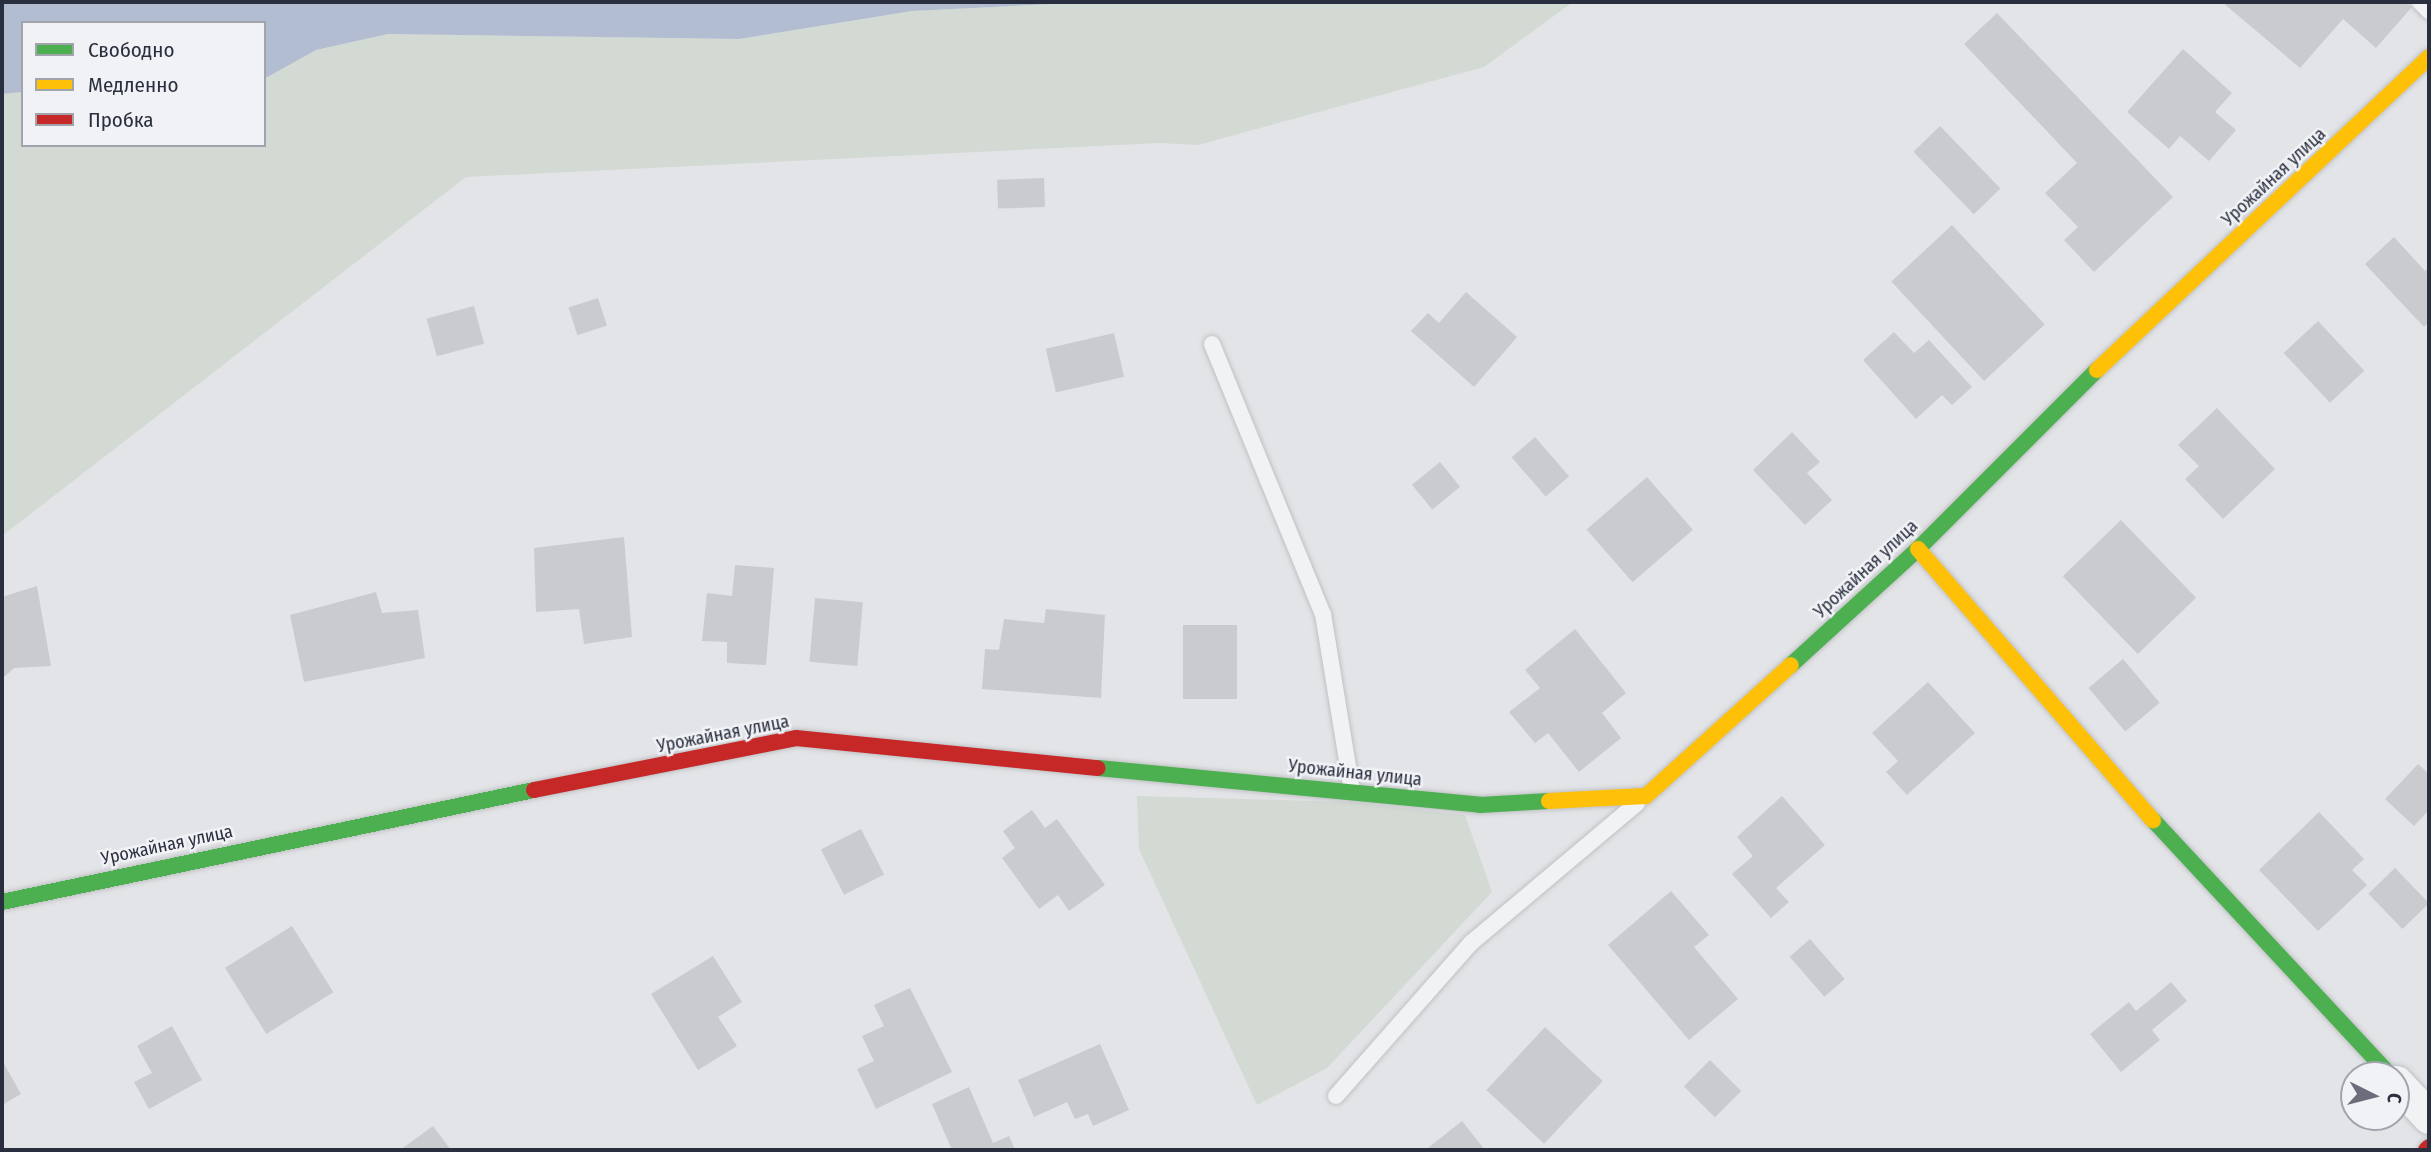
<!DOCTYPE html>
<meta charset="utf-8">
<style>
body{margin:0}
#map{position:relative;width:2431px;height:1152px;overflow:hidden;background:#e3e4e7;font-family:"Fira Sans Condensed",sans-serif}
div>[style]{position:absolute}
.green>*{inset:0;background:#d2dad3}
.water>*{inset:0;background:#b3bdd1}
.building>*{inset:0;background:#cacbcf;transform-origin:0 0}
.roads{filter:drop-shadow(0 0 2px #c0c1c4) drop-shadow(0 0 2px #c0c1c4)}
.lane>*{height:16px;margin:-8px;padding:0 8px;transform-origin:8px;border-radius:8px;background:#f1f2f4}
.street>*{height:33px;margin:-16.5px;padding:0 16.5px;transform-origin:16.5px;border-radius:16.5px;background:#f1f2f4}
.fast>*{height:16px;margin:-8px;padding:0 8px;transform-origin:8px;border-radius:8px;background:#4caf50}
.slow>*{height:16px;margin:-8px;padding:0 8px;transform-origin:8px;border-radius:8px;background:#ffc107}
.jam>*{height:16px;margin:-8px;padding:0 8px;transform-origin:8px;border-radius:8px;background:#c62828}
span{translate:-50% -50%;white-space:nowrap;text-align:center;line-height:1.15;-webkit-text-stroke:5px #f0f2f6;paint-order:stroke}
.street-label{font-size:18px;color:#2a2f3f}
.frame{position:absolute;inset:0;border:4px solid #2a2f3f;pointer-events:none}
.legend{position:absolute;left:21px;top:21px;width:245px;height:126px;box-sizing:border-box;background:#f0f2f6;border:2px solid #a1a4ad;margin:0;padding:9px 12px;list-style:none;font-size:21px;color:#2a2f3f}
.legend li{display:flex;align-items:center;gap:14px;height:35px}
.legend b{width:35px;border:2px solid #a1a4ad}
.north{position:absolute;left:2340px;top:1061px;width:70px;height:70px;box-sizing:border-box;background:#f0f2f6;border:2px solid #a1a4ad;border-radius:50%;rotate:96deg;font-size:19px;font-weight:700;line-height:28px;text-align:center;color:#2a2f3f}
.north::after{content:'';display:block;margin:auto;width:24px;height:32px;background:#6b6e7a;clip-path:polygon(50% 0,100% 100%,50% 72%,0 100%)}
</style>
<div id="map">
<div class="green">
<i style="clip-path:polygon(1093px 2px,1573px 2px,1484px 67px,1198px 145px,1160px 143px,466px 177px,2px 536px,2px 94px,23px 92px,23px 145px,264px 145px,264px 79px,316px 50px,388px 34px,739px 39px,912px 11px)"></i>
<i style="clip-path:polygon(1137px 796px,1351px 802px,1465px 815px,1492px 892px,1327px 1068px,1257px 1105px,1139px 849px)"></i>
</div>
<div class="water">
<i style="clip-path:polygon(2px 2px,1093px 2px,912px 11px,739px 39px,388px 34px,316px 50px,264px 79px,264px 23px,23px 23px,23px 92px,2px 94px)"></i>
</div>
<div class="building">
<i style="clip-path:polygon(2222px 2px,2406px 2px,2412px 7px,2376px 48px,2343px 19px,2300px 68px)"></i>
<i style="clip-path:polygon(1997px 13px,2173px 197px,2094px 272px,2064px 240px,2078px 227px,2045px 193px,2077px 163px,1964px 44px)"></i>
<i style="clip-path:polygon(2183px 49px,2232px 93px,2215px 112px,2236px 130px,2209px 161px,2180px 136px,2169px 149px,2127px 112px)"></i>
<i style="left:1940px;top:126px;width:87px;height:37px;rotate:46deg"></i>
<i style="left:1044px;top:178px;width:29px;height:47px;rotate:88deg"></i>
<i style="left:1952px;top:225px;width:136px;height:83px;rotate:47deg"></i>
<i style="clip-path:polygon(2394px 237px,2425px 271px,2429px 268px,2429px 322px,2424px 327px,2365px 264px)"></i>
<i style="clip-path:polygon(1466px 292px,1517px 337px,1474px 387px,1411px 331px,1428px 313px,1439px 323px)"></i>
<i style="left:598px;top:298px;width:29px;height:31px;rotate:72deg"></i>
<i style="left:474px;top:306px;width:39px;height:49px;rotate:75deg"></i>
<i style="left:2318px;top:321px;width:68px;height:47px;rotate:47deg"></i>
<i style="clip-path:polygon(1894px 332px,1914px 353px,1929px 340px,1972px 387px,1952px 405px,1942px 395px,1916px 419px,1863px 360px)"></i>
<i style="left:1114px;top:333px;width:45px;height:70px;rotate:77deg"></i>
<i style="clip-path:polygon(2217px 408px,2275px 469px,2223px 519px,2185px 479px,2199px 466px,2178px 445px)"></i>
<i style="clip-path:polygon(1792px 432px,1820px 462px,1807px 473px,1832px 500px,1805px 525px,1753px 470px)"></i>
<i style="left:1535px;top:437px;width:52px;height:31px;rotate:49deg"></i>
<i style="left:1440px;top:462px;width:32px;height:36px;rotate:51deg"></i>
<i style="left:1647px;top:477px;width:70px;height:80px;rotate:49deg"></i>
<i style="left:2121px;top:520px;width:108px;height:81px;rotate:46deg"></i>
<i style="clip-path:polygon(624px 537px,632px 637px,584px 644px,579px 609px,536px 612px,534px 548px)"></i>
<i style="clip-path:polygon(735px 565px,774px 568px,766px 665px,727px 663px,727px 642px,702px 641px,707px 593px,732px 596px)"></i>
<i style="clip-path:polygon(37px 586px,51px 666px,14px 668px,2px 679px,2px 597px)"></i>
<i style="clip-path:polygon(376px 592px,382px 613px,418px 610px,425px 658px,304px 682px,290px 615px)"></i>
<i style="left:815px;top:598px;width:48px;height:64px;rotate:5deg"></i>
<i style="clip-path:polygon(1046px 609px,1105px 615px,1101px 698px,982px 689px,985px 649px,999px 650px,1004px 619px,1044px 623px)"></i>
<i style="left:1183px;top:625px;width:54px;height:74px"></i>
<i style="clip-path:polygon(1575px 629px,1626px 693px,1602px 713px,1621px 738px,1579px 772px,1548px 733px,1535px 743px,1509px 712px,1540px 688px,1525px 670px)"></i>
<i style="left:2123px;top:659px;width:57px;height:45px;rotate:50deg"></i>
<i style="clip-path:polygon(1928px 682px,1975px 733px,1907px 795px,1886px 772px,1898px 761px,1872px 733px)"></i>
<i style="clip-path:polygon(2418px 764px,2429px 774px,2429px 810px,2414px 826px,2385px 799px)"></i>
<i style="clip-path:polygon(1782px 796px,1825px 845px,1776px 888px,1789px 902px,1771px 918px,1732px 874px,1753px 856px,1737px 837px)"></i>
<i style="clip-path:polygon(1032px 810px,1045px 828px,1057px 819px,1105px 885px,1069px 911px,1058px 895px,1039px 909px,1002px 858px,1015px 848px,1003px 831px)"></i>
<i style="clip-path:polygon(2319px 812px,2364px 859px,2352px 870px,2367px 885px,2318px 931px,2259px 870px)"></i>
<i style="left:861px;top:829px;width:51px;height:45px;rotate:63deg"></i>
<i style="left:2395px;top:868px;width:49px;height:37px;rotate:46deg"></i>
<i style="clip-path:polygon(1671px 891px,1709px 935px,1694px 947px,1738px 999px,1689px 1040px,1608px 945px)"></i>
<i style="left:292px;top:926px;width:78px;height:79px;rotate:58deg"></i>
<i style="left:1810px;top:939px;width:53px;height:27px;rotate:49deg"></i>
<i style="clip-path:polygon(713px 956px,742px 1002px,718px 1017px,737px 1046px,698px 1070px,651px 994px)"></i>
<i style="clip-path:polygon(2171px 982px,2187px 1001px,2152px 1030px,2160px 1040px,2121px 1072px,2090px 1034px,2129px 1002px,2136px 1011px)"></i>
<i style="clip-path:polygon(910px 988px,952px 1072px,876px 1109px,857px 1069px,874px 1061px,862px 1036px,884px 1026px,874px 1005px)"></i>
<i style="clip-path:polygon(172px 1026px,202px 1080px,149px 1109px,134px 1082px,152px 1073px,137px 1046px)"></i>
<i style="left:1545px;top:1027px;width:79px;height:86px;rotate:43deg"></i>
<i style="clip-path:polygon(1100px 1044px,1129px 1110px,1093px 1126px,1088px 1114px,1075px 1119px,1067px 1102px,1034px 1117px,1018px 1080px)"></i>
<i style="clip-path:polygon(2px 1060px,21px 1094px,2px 1105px)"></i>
<i style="left:1710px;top:1060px;width:44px;height:37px;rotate:45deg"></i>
<i style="clip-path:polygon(969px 1087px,993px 1143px,1009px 1136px,1015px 1150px,952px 1150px,932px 1104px)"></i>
<i style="clip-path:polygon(1462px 1121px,1485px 1150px,1429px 1150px,1428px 1148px)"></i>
<i style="clip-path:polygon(433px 1126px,451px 1150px,400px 1150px)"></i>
</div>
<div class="roads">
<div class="lane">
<i style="left:2420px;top:2px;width:13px;rotate:45deg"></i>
<i style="left:1212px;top:344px;width:292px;rotate:67.7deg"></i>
<i style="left:1323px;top:614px;width:180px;rotate:80.7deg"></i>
<i style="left:1336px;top:1096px;width:204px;rotate:-48.6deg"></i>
<i style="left:1471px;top:943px;width:217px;rotate:-40.1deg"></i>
</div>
<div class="street">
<i style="left:2396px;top:1082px;width:48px;rotate:46.7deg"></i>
</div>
<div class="fast">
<i style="left:1791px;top:665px;width:172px;rotate:-42.4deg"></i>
<i style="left:1918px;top:549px;width:253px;rotate:-45deg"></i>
<i style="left:1098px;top:768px;width:384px;rotate:5.5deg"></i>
<i style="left:1480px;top:805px;width:69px;rotate:-3.3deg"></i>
<i style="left:2153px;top:820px;width:348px;rotate:47.1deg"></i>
<i style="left:2px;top:902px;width:544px;rotate:-11.89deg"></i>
</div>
<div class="slow">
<i style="left:2097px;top:370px;width:456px;rotate:-43.3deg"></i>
<i style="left:1918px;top:549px;width:359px;rotate:49.1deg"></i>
<i style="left:1549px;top:801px;width:97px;rotate:-3deg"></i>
<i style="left:1646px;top:796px;width:195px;rotate:-42.1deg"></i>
</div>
<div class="jam">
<i style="left:534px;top:790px;width:267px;rotate:-11.2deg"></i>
<i style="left:796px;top:738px;width:303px;rotate:5.7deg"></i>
<i style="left:2426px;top:1150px;width:4px;rotate:-45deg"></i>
</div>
</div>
<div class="street-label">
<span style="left:2274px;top:177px;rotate:-43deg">Урожайная улица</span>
<span style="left:1866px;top:569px;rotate:-43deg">Урожайная улица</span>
<span style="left:723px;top:734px;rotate:-11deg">Урожайная улица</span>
<span style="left:1355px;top:773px;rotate:6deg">Урожайная улица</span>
<span style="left:167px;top:845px;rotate:-12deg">Урожайная улица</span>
</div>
<div class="frame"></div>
<ul class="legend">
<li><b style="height:9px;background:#4caf50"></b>Свободно</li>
<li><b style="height:9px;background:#ffc107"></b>Медленно</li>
<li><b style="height:9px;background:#c62828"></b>Пробка</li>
</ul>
<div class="north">С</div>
</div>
